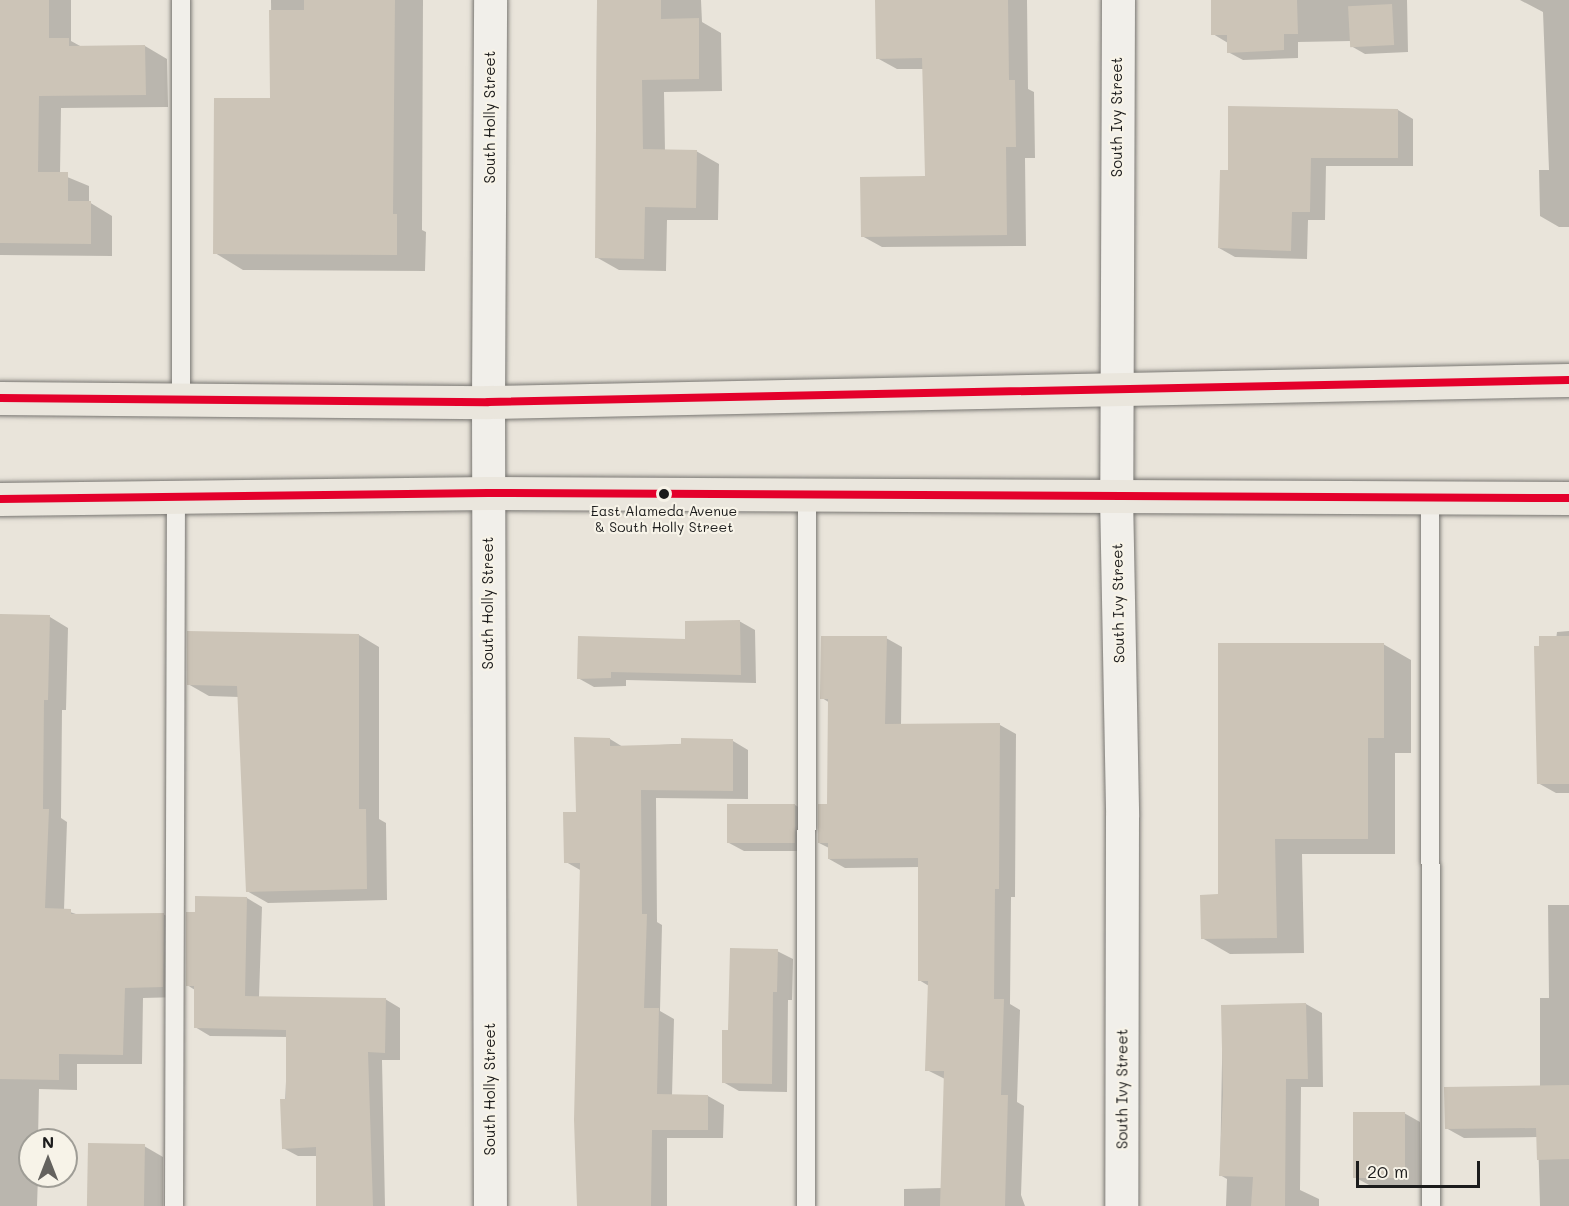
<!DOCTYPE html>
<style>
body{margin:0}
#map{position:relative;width:1569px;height:1206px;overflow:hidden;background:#e9e4da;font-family:Mali,sans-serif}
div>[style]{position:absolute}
.shadow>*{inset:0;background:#0003}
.building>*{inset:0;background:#ccc4b7;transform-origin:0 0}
.roads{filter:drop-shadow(0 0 2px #787672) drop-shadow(0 0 2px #787672)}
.service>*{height:18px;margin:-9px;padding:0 9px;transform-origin:9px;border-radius:9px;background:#f1efea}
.minor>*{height:33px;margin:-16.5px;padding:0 16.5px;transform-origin:16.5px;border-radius:16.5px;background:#f1efea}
.tertiary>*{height:33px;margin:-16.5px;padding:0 16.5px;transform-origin:16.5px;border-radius:16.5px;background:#f1efea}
.secondary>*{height:33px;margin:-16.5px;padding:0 16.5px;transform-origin:16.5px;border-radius:16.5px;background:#f1efea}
.primary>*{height:33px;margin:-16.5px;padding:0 16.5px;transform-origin:16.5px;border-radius:16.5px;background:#eae6dd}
.bus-1>*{height:8px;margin:-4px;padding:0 4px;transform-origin:4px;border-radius:4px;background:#e4002b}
.dots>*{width:16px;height:16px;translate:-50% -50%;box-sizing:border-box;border:3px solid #f7f3e8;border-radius:50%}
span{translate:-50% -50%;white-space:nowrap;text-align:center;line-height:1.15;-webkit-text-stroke:4.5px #f7f3e8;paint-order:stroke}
.bus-label{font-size:14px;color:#1c1c1c}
.street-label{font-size:15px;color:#1c1c1c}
.north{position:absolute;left:18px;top:1128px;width:60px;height:60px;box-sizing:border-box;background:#f7f3e8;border:2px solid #9f9d96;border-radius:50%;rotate:0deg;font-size:16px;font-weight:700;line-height:24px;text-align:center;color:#1c1c1c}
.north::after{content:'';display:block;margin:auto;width:21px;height:27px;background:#64625e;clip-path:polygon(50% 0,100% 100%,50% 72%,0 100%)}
.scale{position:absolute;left:1356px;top:1161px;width:124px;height:27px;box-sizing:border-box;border:3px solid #1c1c1c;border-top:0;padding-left:8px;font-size:18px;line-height:21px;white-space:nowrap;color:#1c1c1c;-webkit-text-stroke:4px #f7f3e8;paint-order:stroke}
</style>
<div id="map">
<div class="shadow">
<i style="clip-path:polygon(0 0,71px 0,71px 41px,82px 47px,145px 46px,167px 59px,168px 107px,61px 108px,60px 174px,89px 186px,89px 202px,112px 216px,112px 256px,0 255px)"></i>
<i style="clip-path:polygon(271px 0,423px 0,422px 230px,426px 232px,425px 271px,243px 270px,215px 253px,272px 100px)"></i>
<i style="clip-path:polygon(597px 0,701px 0,702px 22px,721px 33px,722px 91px,664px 92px,665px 151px,696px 151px,719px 164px,718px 220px,667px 220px,666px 271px,619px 270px,596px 257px)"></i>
<i style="clip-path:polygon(877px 0,1027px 0,1028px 89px,1034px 92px,1035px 158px,1025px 158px,1026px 246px,882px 247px,862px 236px,926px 178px,924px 69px,897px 69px,877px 58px)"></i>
<i style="clip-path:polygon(1212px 0,1407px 0,1408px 52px,1365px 54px,1351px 46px,1351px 41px,1298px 42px,1298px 58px,1243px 60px,1228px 52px,1228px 43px,1213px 34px)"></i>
<i style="clip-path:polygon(1520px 0,1569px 0,1569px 227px,1559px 227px,1540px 216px,1539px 170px,1549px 170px,1543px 12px)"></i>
<i style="clip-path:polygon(1398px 110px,1413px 119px,1413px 166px,1326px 166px,1325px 220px,1308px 220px,1307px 259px,1235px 257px,1219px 248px,1230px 172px)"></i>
<i style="clip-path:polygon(0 615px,50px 617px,68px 628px,66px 710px,62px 710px,61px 818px,67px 822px,64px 910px,79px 915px,163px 914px,182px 925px,181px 997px,143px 998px,142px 1064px,77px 1064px,77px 1090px,39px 1089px,38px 1140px,30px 1140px,30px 1176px,38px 1176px,37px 1206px,0 1206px)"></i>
<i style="clip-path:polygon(739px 621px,755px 630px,756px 683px,626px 680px,626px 686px,594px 687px,578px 678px)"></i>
<i style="clip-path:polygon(1569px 631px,1569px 793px,1556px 793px,1538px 783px,1557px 632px)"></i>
<i style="clip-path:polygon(359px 635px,379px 647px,379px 819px,386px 823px,387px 900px,268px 903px,247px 891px,239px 697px,209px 696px,188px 684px)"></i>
<i style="clip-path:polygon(886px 638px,902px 647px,901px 726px,1000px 725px,1016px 734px,1015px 897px,1011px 897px,1010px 1004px,1020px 1010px,1017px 1102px,1024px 1106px,1021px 1195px,1025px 1206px,904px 1206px,904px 1189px,942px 1188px,945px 1079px,927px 1070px,929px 986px,919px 980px,919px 867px,845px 868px,829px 859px,829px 848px,819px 843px,828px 805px,830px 703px,822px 698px)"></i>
<i style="clip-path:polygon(1383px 644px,1411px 660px,1411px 753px,1395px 753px,1395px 854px,1302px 854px,1304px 953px,1230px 954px,1202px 938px,1219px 896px)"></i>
<i style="clip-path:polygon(610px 739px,623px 747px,733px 741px,748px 750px,748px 799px,656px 798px,657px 922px,662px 925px,660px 1011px,674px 1019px,672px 1096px,708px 1096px,724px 1105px,723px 1138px,667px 1138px,667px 1206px,577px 1206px,582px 871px,566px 862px,577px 813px)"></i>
<i style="clip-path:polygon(795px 805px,810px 814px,810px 851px,744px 851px,729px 843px)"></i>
<i style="clip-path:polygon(247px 898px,262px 907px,259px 997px,385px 999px,400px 1008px,400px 1060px,382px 1060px,385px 1206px,317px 1206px,318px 1156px,298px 1156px,283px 1148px,288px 1037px,210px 1036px,195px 1027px,195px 990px,187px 985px,196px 914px)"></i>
<i style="clip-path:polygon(1548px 905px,1569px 905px,1569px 1206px,1540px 1206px,1538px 1137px,1464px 1138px,1446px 1128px,1540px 1087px,1540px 998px,1549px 998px)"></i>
<i style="clip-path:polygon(777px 951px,793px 959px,792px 1000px,788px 1000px,787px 1092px,739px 1091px,723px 1082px,730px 1032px)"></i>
<i style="clip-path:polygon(1306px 1004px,1322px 1013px,1323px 1087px,1301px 1087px,1300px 1190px,1319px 1199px,1319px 1206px,1226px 1206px,1227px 1179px,1220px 1175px,1223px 1006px)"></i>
<i style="clip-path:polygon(1404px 1113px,1420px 1122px,1421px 1186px,1371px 1186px,1356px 1178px)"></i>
<i style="clip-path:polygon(144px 1146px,163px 1157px,163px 1206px,89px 1206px)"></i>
</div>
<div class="building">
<i style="clip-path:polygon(0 0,49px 0,49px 38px,69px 38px,69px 46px,145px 45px,146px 95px,39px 96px,38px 172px,68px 172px,68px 201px,91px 201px,91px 244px,0 243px)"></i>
<i style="clip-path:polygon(304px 0,395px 0,393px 214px,397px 214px,397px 255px,213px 254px,214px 98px,270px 98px,269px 10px,304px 10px)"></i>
<i style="clip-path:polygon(597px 0,661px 0,661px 19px,699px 18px,699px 79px,642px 80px,643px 149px,697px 150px,696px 208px,645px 207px,644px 259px,595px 258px)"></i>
<i style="clip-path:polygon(875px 0,1008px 0,1009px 80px,1015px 80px,1016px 147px,1006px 147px,1007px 235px,861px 237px,860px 177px,925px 176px,922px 58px,876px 59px)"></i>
<i style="clip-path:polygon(1211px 0,1297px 0,1298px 34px,1284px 34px,1284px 50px,1227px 53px,1227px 35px,1211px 35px)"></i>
<i style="left:1392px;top:4px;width:41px;height:44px;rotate:87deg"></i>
<i style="clip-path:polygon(1228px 106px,1398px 109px,1398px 158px,1311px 158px,1310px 212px,1292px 212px,1291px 251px,1218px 248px,1220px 170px,1228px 170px)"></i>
<i style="clip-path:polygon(0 614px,50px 615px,48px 700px,44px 700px,43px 809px,49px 809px,45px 908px,71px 909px,71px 914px,164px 913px,163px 987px,125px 988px,123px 1055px,59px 1054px,59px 1080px,0 1079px)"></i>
<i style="clip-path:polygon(740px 620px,741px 675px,611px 672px,611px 678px,577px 679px,578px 636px,685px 639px,685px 621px)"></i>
<i style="clip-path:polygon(187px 631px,359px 634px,359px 809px,366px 809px,367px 889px,246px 892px,237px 686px,187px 685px)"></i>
<i style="clip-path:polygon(821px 636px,887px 636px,885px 724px,1000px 723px,999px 889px,995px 889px,994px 999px,1004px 999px,1001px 1095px,1008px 1095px,1005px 1206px,940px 1206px,944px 1071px,925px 1071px,928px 981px,918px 981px,918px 858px,828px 859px,828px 843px,818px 843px,818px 804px,827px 804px,828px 699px,820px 699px)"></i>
<i style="clip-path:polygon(1539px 636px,1569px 636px,1569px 784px,1537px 784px,1534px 646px,1539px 646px)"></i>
<i style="clip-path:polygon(1218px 643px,1384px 643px,1384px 738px,1368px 738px,1368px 839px,1275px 839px,1277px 938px,1201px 939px,1200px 895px,1218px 894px)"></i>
<i style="clip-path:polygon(574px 737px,610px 738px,610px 746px,681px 744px,681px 738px,733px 739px,733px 791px,641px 790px,642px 914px,647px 914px,644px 1008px,659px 1008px,657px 1094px,708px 1095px,708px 1130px,652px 1130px,651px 1206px,577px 1206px,574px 1120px,580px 863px,564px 863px,563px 812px,576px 812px)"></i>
<i style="left:727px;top:804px;width:68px;height:39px"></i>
<i style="clip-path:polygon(195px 896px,247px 897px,245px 996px,386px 998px,385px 1053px,368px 1052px,373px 1206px,316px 1206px,316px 1147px,282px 1149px,280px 1099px,286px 1099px,286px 1030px,194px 1028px,194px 986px,186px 986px,186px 912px,195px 912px)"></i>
<i style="clip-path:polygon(730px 948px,778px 949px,777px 992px,773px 992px,772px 1084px,722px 1083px,722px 1030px,728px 1030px)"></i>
<i style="clip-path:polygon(1306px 1003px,1308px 1079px,1286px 1079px,1285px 1206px,1251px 1206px,1253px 1177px,1219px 1176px,1223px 1094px,1221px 1005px)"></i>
<i style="clip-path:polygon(1569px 1085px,1569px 1159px,1537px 1160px,1536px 1128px,1445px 1129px,1444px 1087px)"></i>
<i style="left:1353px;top:1112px;width:52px;height:66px"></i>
<i style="left:88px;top:1143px;width:57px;height:63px;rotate:1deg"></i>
</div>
<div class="roads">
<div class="service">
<i style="left:181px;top:0;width:401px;rotate:90deg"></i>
<i style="left:1430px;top:497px;width:709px;rotate:89.92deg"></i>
<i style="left:174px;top:1206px;width:709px;rotate:-89.84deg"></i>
<i style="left:806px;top:1206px;width:711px;rotate:-89.92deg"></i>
</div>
<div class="minor">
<i style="left:1118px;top:0;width:495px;rotate:90.2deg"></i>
<i style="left:1116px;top:495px;width:321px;rotate:88.9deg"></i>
<i style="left:1122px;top:816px;width:390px;rotate:90.1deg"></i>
</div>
<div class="tertiary">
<i style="left:488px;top:402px;width:402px;rotate:-89.7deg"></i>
</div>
<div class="secondary">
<i style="left:488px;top:402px;width:804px;rotate:89.86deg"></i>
</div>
<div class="primary">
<i style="left:0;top:398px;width:488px;rotate:0.5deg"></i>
<i style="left:488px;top:402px;width:1081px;rotate:-1.17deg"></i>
<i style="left:0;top:499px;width:488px;rotate:-0.7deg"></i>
<i style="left:488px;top:493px;width:1081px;rotate:0.27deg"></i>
</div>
</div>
<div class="bus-1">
<i style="left:0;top:398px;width:488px;rotate:0.5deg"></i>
<i style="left:488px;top:402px;width:1081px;rotate:-1.17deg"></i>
<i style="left:0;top:499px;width:488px;rotate:-0.7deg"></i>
<i style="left:488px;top:493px;width:1081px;rotate:0.27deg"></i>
</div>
<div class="dots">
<i style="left:664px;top:494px;background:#1c1c1c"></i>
</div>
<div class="bus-label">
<span style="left:664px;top:519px">East Alameda Avenue<br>&amp; South Holly Street</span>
</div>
<div class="street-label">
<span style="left:490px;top:117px;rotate:-90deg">South Holly Street</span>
<span style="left:1117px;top:117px;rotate:-90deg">South Ivy Street</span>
<span style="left:488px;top:603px;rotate:-90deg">South Holly Street</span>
<span style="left:1118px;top:603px;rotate:-91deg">South Ivy Street</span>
<span style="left:490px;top:1089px;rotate:-90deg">South Holly Street</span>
<span style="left:1122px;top:1089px;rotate:-90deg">South Ivy Street</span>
</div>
<div class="north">N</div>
<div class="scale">20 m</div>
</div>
